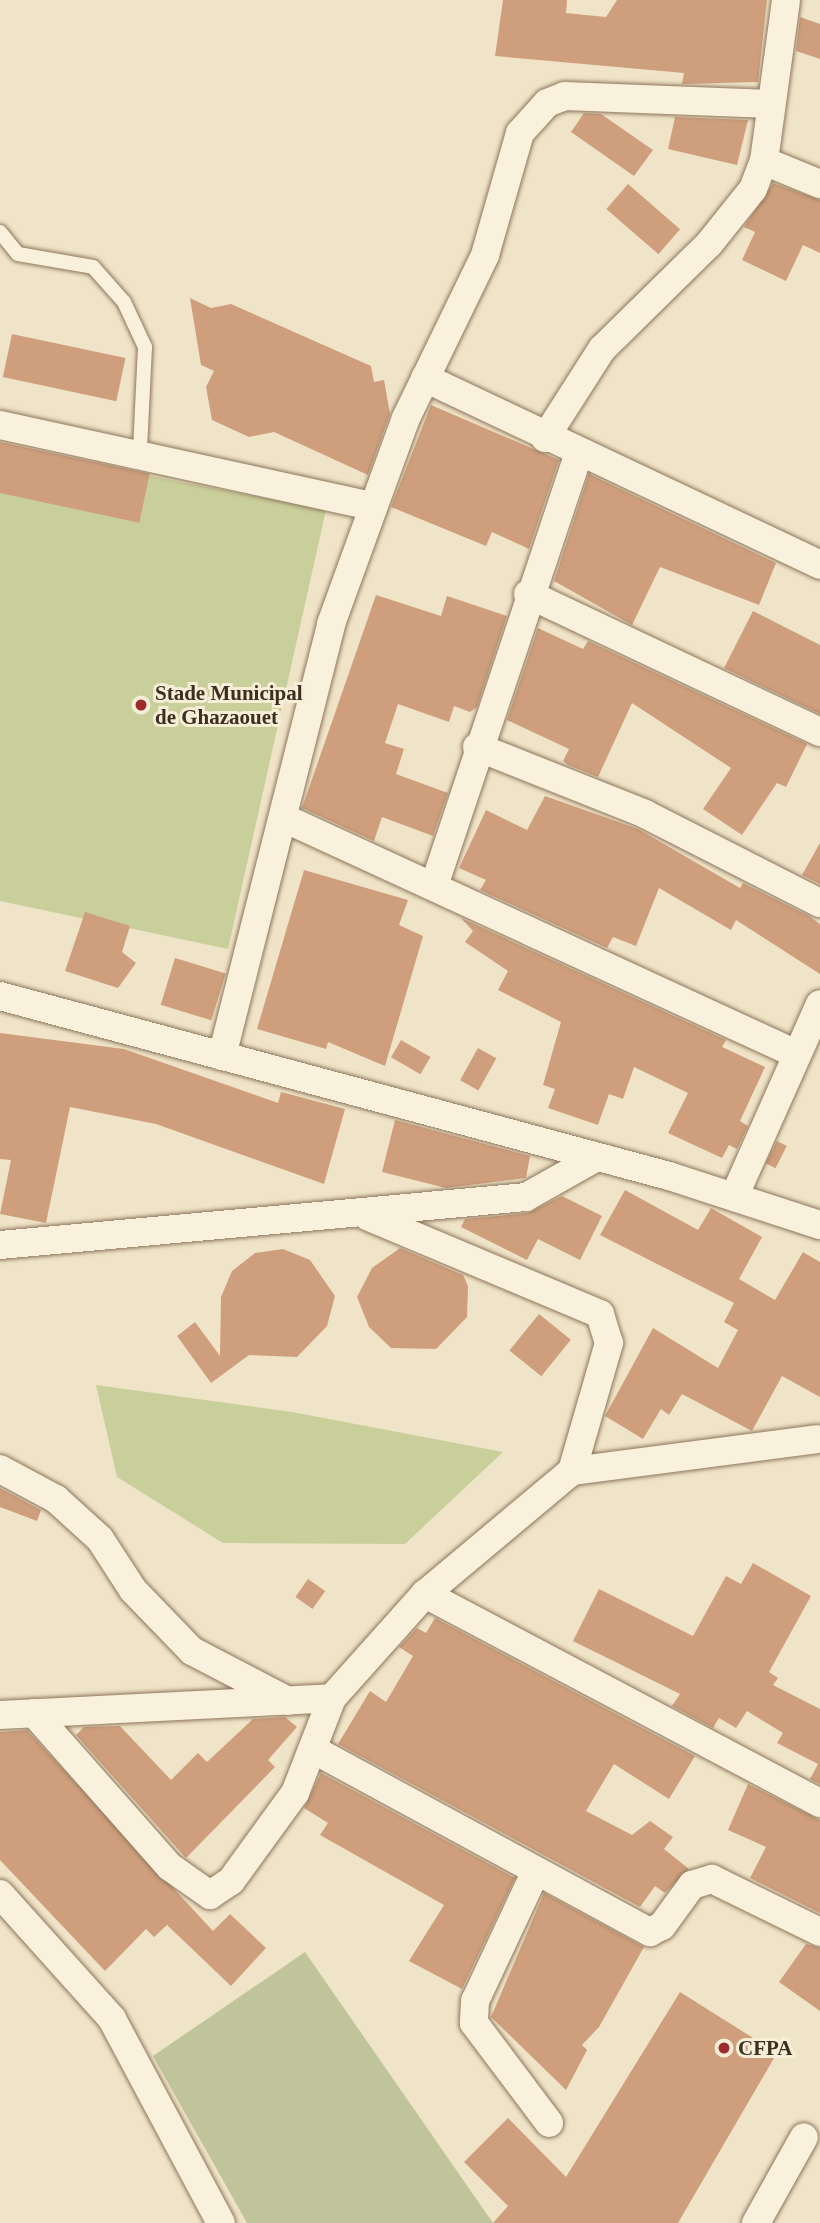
<!DOCTYPE html>
<style>
body{margin:0}
#map{position:relative;width:820px;height:2223px;overflow:hidden;background:#f0e4c8;font-family:Georgia,serif}
div>[style]{position:absolute}
.green>*{inset:0;background:#c9cf9b}
.cemetery>*{inset:0;background:#bfc49a}
.building>*{inset:0;background:#cf9f7d;transform-origin:0 0}
.roads{filter:drop-shadow(0 0 2px #8d765c) drop-shadow(0 0 2px #8d765c)}
.lane>*{height:14px;margin:-7px;padding:0 7px;transform-origin:7px;border-radius:7px;background:#faf1dc}
.street>*{height:28px;margin:-14px;padding:0 14px;transform-origin:14px;border-radius:14px;background:#faf1dc}
.dots>*{width:19px;height:19px;translate:-50% -50%;box-sizing:border-box;border:4px solid #f7eed8;border-radius:50%}
span{translate:-50% -50%;white-space:nowrap;text-align:center;line-height:1.15;-webkit-text-stroke:6px #f7eed8;paint-order:stroke}
.poi-label{font-size:21px;color:#3d2e20;font-weight:700}
.left{translate:0 -50%;text-align:left}
</style>
<div id="map">
<div class="green">
<i style="clip-path:polygon(0 447px,326px 510px,228px 949px,0 901px)"></i>
<i style="clip-path:polygon(96px 1385px,292px 1412px,503px 1452px,405px 1544px,223px 1543px,117px 1477px)"></i>
</div>
<div class="cemetery">
<i style="clip-path:polygon(305px 1952px,493px 2223px,247px 2223px,153px 2056px)"></i>
</div>
<div class="building">
<i style="clip-path:polygon(503px 0,567px 0,566px 13px,606px 17px,617px 0,767px 0,758px 82px,682px 84px,684px 73px,495px 56px)"></i>
<i style="clip-path:polygon(800px 17px,820px 24px,820px 59px,796px 51px)"></i>
<i style="clip-path:polygon(584px 113px,601px 114px,653px 150px,634px 176px,571px 132px)"></i>
<i style="clip-path:polygon(675px 117px,748px 120px,737px 165px,668px 149px)"></i>
<i style="clip-path:polygon(773px 183px,820px 200px,820px 253px,803px 245px,786px 281px,742px 260px,755px 232px,744px 227px)"></i>
<i style="left:628px;top:184px;width:69px;height:33px;rotate:41deg"></i>
<i style="clip-path:polygon(190px 298px,211px 308px,231px 304px,371px 366px,374px 382px,384px 380px,390px 414px,368px 475px,274px 432px,249px 437px,212px 420px,206px 387px,214px 371px,201px 365px)"></i>
<i style="left:12px;top:334px;width:116px;height:44px;rotate:12deg"></i>
<i style="clip-path:polygon(431px 405px,559px 460px,529px 549px,492px 532px,486px 546px,391px 507px)"></i>
<i style="left:0;top:442px;width:153px;height:50px;rotate:12deg"></i>
<i style="clip-path:polygon(589px 474px,776px 563px,759px 605px,660px 567px,632px 625px,554px 581px)"></i>
<i style="clip-path:polygon(376px 595px,441px 616px,447px 596px,507px 616px,477px 707px,470px 712px,454px 706px,449px 722px,398px 704px,385px 743px,404px 749px,396px 774px,448px 793px,433px 836px,382px 817px,374px 841px,302px 808px)"></i>
<i style="clip-path:polygon(753px 611px,820px 645px,820px 714px,724px 668px)"></i>
<i style="clip-path:polygon(538px 628px,583px 649px,588px 641px,807px 744px,786px 787px,777px 783px,742px 835px,703px 809px,731px 768px,632px 703px,598px 777px,568px 765px,563px 761px,569px 749px,507px 720px)"></i>
<i style="clip-path:polygon(545px 796px,638px 829px,740px 888px,743px 883px,809px 916px,820px 924px,820px 974px,736px 920px,731px 930px,659px 888px,636px 946px,613px 937px,607px 948px,480px 890px,486px 880px,459px 868px,486px 810px,527px 830px)"></i>
<i style="clip-path:polygon(820px 843px,820px 884px,802px 875px)"></i>
<i style="clip-path:polygon(304px 870px,408px 900px,399px 925px,423px 936px,385px 1066px,328px 1042px,326px 1049px,257px 1029px)"></i>
<i style="clip-path:polygon(85px 912px,130px 926px,122px 952px,136px 963px,118px 988px,65px 971px)"></i>
<i style="clip-path:polygon(461px 918px,726px 1040px,722px 1047px,765px 1067px,740px 1121px,748px 1126px,737px 1149px,729px 1145px,722px 1158px,668px 1133px,688px 1093px,634px 1067px,623px 1099px,609px 1094px,598px 1125px,548px 1108px,555px 1089px,543px 1085px,561px 1022px,498px 990px,508px 971px,465px 942px,473px 931px)"></i>
<i style="left:175px;top:958px;width:53px;height:49px;rotate:17deg"></i>
<i style="clip-path:polygon(0 1033px,124px 1049px,278px 1103px,281px 1092px,345px 1109px,324px 1184px,156px 1124px,70px 1107px,46px 1223px,0 1214px,11px 1160px,0 1159px)"></i>
<i style="left:401px;top:1040px;width:34px;height:20px;rotate:30deg"></i>
<i style="left:478px;top:1048px;width:21px;height:37px;rotate:29deg"></i>
<i style="clip-path:polygon(395px 1120px,530px 1156px,526px 1178px,446px 1188px,382px 1172px)"></i>
<i style="left:777px;top:1141px;width:11px;height:25px;rotate:27deg"></i>
<i style="clip-path:polygon(625px 1190px,698px 1230px,711px 1208px,762px 1237px,739px 1279px,775px 1300px,803px 1252px,820px 1262px,820px 1397px,782px 1376px,752px 1431px,682px 1394px,669px 1415px,661px 1409px,643px 1439px,605px 1416px,653px 1328px,718px 1368px,738px 1330px,724px 1322px,734px 1303px,600px 1235px)"></i>
<i style="clip-path:polygon(562px 1196px,602px 1216px,580px 1260px,538px 1239px,527px 1260px,461px 1227px,465px 1219px,528px 1213px)"></i>
<i style="clip-path:polygon(400px 1248px,463px 1275px,468px 1286px,467px 1317px,436px 1349px,391px 1348px,369px 1327px,357px 1297px,372px 1268px)"></i>
<i style="clip-path:polygon(283px 1249px,310px 1260px,335px 1296px,327px 1326px,297px 1357px,249px 1355px,211px 1383px,177px 1336px,195px 1322px,220px 1356px,221px 1297px,232px 1271px,255px 1253px)"></i>
<i style="left:539px;top:1314px;width:41px;height:47px;rotate:39deg"></i>
<i style="clip-path:polygon(0 1488px,41px 1510px,37px 1521px,0 1507px)"></i>
<i style="clip-path:polygon(753px 1563px,811px 1596px,769px 1672px,778px 1678px,773px 1685px,820px 1709px,820px 1784px,810px 1779px,818px 1764px,777px 1743px,783px 1733px,747px 1711px,736px 1728px,719px 1718px,713px 1728px,672px 1706px,680px 1694px,573px 1641px,599px 1589px,693px 1636px,726px 1576px,741px 1584px)"></i>
<i style="left:308px;top:1579px;width:21px;height:22px;rotate:35deg"></i>
<i style="clip-path:polygon(435px 1618px,695px 1756px,669px 1799px,614px 1764px,586px 1811px,632px 1835px,650px 1821px,673px 1837px,664px 1849px,689px 1869px,665px 1893px,655px 1886px,640px 1907px,338px 1744px,370px 1691px,386px 1702px,413px 1656px,399px 1647px,417px 1628px,426px 1633px)"></i>
<i style="clip-path:polygon(285px 1717px,297px 1727px,268px 1760px,275px 1767px,186px 1858px,76px 1735px,84px 1727px,120px 1726px,171px 1780px,198px 1753px,207px 1762px,253px 1719px)"></i>
<i style="clip-path:polygon(27px 1730px,213px 1931px,230px 1914px,266px 1948px,231px 1986px,167px 1925px,154px 1937px,146px 1929px,105px 1971px,0 1860px,0 1732px)"></i>
<i style="clip-path:polygon(321px 1773px,515px 1878px,462px 1989px,409px 1961px,444px 1905px,320px 1835px,328px 1823px,304px 1808px)"></i>
<i style="clip-path:polygon(748px 1784px,820px 1820px,820px 1913px,750px 1878px,766px 1847px,728px 1830px)"></i>
<i style="clip-path:polygon(544px 1893px,644px 1947px,599px 2027px,582px 2045px,587px 2050px,566px 2090px,491px 2017px)"></i>
<i style="clip-path:polygon(806px 1944px,820px 1948px,820px 2011px,779px 1982px)"></i>
<i style="clip-path:polygon(680px 1992px,777px 2053px,678px 2223px,493px 2223px,508px 2206px,464px 2162px,508px 2118px,566px 2177px)"></i>
</div>
<div class="roads">
<div class="lane">
<i style="left:0;top:232px;width:28px;rotate:51deg"></i>
<i style="left:18px;top:254px;width:76px;rotate:9.8deg"></i>
<i style="left:93px;top:267px;width:47px;rotate:48.5deg"></i>
<i style="left:124px;top:302px;width:50px;rotate:65deg"></i>
<i style="left:145px;top:347px;width:104px;rotate:92.8deg"></i>
</div>
<div class="street">
<i style="left:764px;top:161px;width:61px;rotate:22.3deg"></i>
<i style="left:425px;top:378px;width:437px;rotate:25.3deg"></i>
<i style="left:0;top:425px;width:379px;rotate:12.3deg"></i>
<i style="left:545px;top:438px;width:106px;rotate:-57.4deg"></i>
<i style="left:602px;top:349px;width:150px;rotate:-44.5deg"></i>
<i style="left:709px;top:244px;width:70px;rotate:-51.3deg"></i>
<i style="left:753px;top:189px;width:30px;rotate:-69deg"></i>
<i style="left:764px;top:161px;width:162px;rotate:-82.2deg"></i>
<i style="left:528px;top:594px;width:323px;rotate:25.3deg"></i>
<i style="left:477px;top:747px;width:181px;rotate:21.7deg"></i>
<i style="left:645px;top:814px;width:196px;rotate:27deg"></i>
<i style="left:286px;top:819px;width:559px;rotate:24.73deg"></i>
<i style="left:435px;top:883px;width:450px;rotate:-71.5deg"></i>
<i style="left:0;top:996px;width:693px;rotate:15.06deg"></i>
<i style="left:669px;top:1176px;width:159px;rotate:18deg"></i>
<i style="left:222px;top:1056px;width:446px;rotate:-75.8deg"></i>
<i style="left:331px;top:624px;width:219px;rotate:-70deg"></i>
<i style="left:406px;top:418px;width:181px;rotate:-64.1deg"></i>
<i style="left:485px;top:255px;width:127px;rotate:-74deg"></i>
<i style="left:520px;top:133px;width:40px;rotate:-48deg"></i>
<i style="left:547px;top:103px;width:19px;rotate:-21deg"></i>
<i style="left:565px;top:96px;width:205px;rotate:2.2deg"></i>
<i style="left:734px;top:1197px;width:211px;rotate:-66deg"></i>
<i style="left:367px;top:1216px;width:253px;rotate:22.8deg"></i>
<i style="left:600px;top:1314px;width:30px;rotate:73deg"></i>
<i style="left:609px;top:1343px;width:133px;rotate:106.1deg"></i>
<i style="left:0;top:1245px;width:528px;rotate:-5.21deg"></i>
<i style="left:526px;top:1197px;width:81px;rotate:-29.4deg"></i>
<i style="left:0;top:1469px;width:64px;rotate:28.2deg"></i>
<i style="left:56px;top:1499px;width:59px;rotate:42.3deg"></i>
<i style="left:100px;top:1539px;width:61px;rotate:57.1deg"></i>
<i style="left:133px;top:1590px;width:85px;rotate:46deg"></i>
<i style="left:192px;top:1651px;width:108px;rotate:27.5deg"></i>
<i style="left:425px;top:1594px;width:447px;rotate:27.9deg"></i>
<i style="left:34px;top:1713px;width:205px;rotate:48.6deg"></i>
<i style="left:170px;top:1867px;width:49px;rotate:35deg"></i>
<i style="left:210px;top:1895px;width:25px;rotate:-34deg"></i>
<i style="left:231px;top:1881px;width:109px;rotate:-54deg"></i>
<i style="left:295px;top:1793px;width:102px;rotate:-68.7deg"></i>
<i style="left:0;top:1715px;width:332px;rotate:-2.9deg"></i>
<i style="left:332px;top:1698px;width:140px;rotate:-48.2deg"></i>
<i style="left:425px;top:1594px;width:192px;rotate:-39.9deg"></i>
<i style="left:572px;top:1471px;width:247px;rotate:-7.4deg"></i>
<i style="left:316px;top:1751px;width:380px;rotate:28.5deg"></i>
<i style="left:650px;top:1932px;width:13px;rotate:-27deg"></i>
<i style="left:662px;top:1926px;width:51px;rotate:-53.8deg"></i>
<i style="left:692px;top:1885px;width:21px;rotate:-17deg"></i>
<i style="left:712px;top:1879px;width:120px;rotate:26.1deg"></i>
<i style="left:535px;top:1873px;width:141px;rotate:115.1deg"></i>
<i style="left:475px;top:2001px;width:22px;rotate:93deg"></i>
<i style="left:474px;top:2023px;width:125px;rotate:53.1deg"></i>
<i style="left:0;top:1894px;width:168px;rotate:48.1deg"></i>
<i style="left:112px;top:2019px;width:231px;rotate:61.9deg"></i>
<i style="left:756px;top:2223px;width:98px;rotate:-60.8deg"></i>
</div>
</div>
<div class="dots">
<i style="left:141px;top:705px;background:#9e2a2b"></i>
<i style="left:724px;top:2048px;background:#9e2a2b"></i>
</div>
<div class="poi-label">
<span class="left" style="left:155px;top:705px">Stade Municipal<br>de Ghazaouet</span>
<span class="left" style="left:738px;top:2048px">CFPA</span>
</div>
</div>
